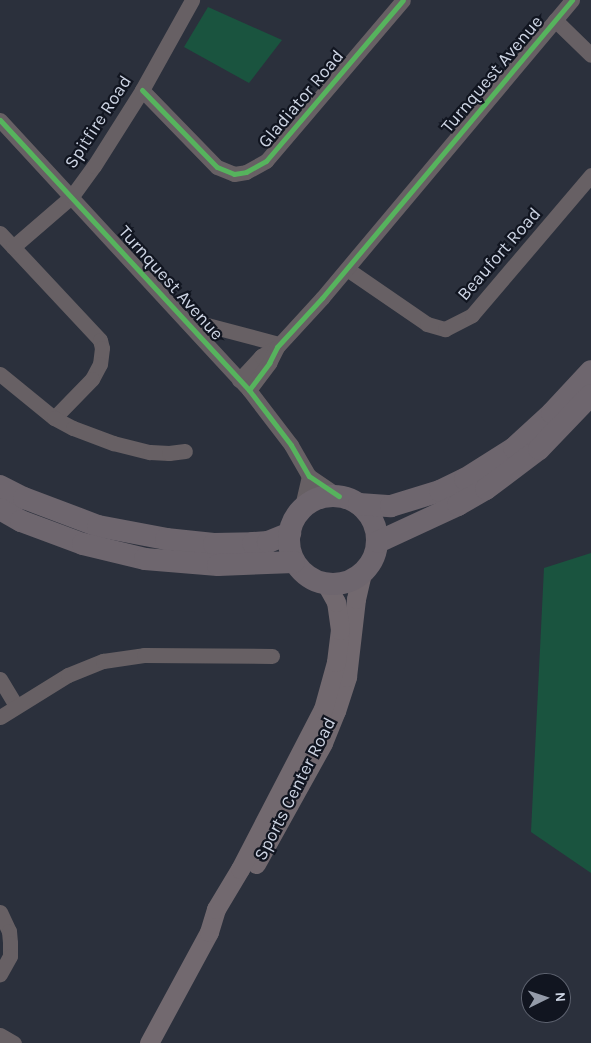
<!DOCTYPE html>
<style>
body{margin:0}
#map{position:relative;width:591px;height:1043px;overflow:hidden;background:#2b303c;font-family:Karla,sans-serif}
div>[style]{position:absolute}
.green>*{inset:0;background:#1a543f}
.minor>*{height:15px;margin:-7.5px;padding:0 7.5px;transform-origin:7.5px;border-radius:7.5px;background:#676064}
.major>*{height:19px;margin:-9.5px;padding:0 9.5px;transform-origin:9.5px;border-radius:9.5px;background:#72696f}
.highway>*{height:22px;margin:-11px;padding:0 11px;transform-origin:11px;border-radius:11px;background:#6e666e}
.highway>.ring{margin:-11px;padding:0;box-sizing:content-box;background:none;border:22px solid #6e666e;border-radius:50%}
.cycleway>*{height:5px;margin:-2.5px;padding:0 2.5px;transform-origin:2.5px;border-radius:2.5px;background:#56b35d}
span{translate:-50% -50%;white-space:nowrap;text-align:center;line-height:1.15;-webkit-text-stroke:4.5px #111520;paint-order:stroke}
.street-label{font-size:18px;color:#cdd4e3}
.north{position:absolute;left:521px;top:973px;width:50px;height:50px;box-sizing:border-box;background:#111520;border:1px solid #5c616e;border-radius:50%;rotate:86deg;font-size:14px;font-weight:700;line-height:20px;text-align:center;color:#cdd4e3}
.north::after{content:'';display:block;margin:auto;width:18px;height:22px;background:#949ba9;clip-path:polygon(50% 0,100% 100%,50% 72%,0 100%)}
</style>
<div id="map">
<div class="green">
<i style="clip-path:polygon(208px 7px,282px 40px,249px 83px,184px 47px)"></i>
<i style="clip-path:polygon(591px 553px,591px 873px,531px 832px,544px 568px)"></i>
</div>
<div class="minor">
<i style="left:555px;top:20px;width:50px;rotate:44.2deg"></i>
<i style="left:142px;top:90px;width:107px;rotate:45.8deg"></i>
<i style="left:217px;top:167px;width:18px;rotate:22deg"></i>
<i style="left:234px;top:174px;width:12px;rotate:-9deg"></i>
<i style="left:246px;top:172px;width:23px;rotate:-29deg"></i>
<i style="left:266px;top:161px;width:211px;rotate:-49.6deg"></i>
<i style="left:0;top:120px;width:367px;rotate:47.3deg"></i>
<i style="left:249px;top:390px;width:69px;rotate:52.6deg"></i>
<i style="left:291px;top:445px;width:36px;rotate:60deg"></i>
<i style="left:309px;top:476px;width:36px;rotate:34deg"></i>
<i style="left:0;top:233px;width:146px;rotate:46.9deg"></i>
<i style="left:100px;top:340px;width:8px;rotate:76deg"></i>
<i style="left:102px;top:348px;width:16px;rotate:97deg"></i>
<i style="left:100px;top:364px;width:17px;rotate:118deg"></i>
<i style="left:92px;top:379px;width:54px;rotate:134.3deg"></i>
<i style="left:13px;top:247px;width:78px;rotate:-40.8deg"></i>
<i style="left:72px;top:196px;width:37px;rotate:-54deg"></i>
<i style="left:94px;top:166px;width:90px;rotate:-57.7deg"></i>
<i style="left:142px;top:90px;width:103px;rotate:-60.9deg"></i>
<i style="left:347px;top:269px;width:97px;rotate:34.5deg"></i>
<i style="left:427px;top:324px;width:19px;rotate:16deg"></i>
<i style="left:445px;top:329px;width:30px;rotate:-27deg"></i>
<i style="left:472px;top:315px;width:184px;rotate:-49.6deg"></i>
<i style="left:207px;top:325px;width:74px;rotate:14.8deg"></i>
<i style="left:0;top:374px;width:70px;rotate:39.2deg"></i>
<i style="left:54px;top:418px;width:21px;rotate:28deg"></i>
<i style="left:73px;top:428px;width:43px;rotate:20.6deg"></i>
<i style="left:113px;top:443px;width:38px;rotate:14deg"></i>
<i style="left:150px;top:452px;width:19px;rotate:3deg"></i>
<i style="left:169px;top:453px;width:16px;rotate:-7deg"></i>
<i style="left:239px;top:380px;width:33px;rotate:-47deg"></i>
<i style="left:261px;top:356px;width:18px;rotate:-29deg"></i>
<i style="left:249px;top:390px;width:34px;rotate:-53deg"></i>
<i style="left:269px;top:363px;width:18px;rotate:-63deg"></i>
<i style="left:277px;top:347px;width:67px;rotate:-47.4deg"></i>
<i style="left:322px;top:298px;width:389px;rotate:-50deg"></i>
<i style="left:298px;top:514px;width:13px;rotate:-67deg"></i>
<i style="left:303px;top:502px;width:27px;rotate:-77deg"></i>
<i style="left:0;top:679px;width:31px;rotate:59deg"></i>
<i style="left:0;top:717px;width:80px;rotate:-31.7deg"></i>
<i style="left:68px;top:675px;width:38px;rotate:-22deg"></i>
<i style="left:103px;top:661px;width:41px;rotate:-8.3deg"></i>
<i style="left:144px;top:655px;width:128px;rotate:0.4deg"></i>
<i style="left:0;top:912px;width:21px;rotate:65deg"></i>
<i style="left:9px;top:931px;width:12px;rotate:85deg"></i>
<i style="left:10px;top:943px;width:13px;rotate:90deg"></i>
<i style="left:10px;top:956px;width:21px;rotate:119deg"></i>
<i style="left:0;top:1035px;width:16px;rotate:30deg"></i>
</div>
<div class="major">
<i style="left:256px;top:864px;width:138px;rotate:-61deg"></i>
<i style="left:323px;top:743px;width:35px;rotate:-68deg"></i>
<i style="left:336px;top:711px;width:36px;rotate:-72deg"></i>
<i style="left:347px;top:677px;width:79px;rotate:-83.4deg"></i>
<i style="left:356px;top:599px;width:26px;rotate:-77deg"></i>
<i style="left:149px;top:1043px;width:126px;rotate:-61.6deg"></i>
<i style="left:209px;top:932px;width:24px;rotate:-73deg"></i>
<i style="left:216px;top:909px;width:47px;rotate:-59deg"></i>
<i style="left:240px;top:869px;width:180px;rotate:-62.6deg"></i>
<i style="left:323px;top:709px;width:49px;rotate:-74.5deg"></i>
<i style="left:336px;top:662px;width:32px;rotate:-83deg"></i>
<i style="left:340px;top:630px;width:28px;rotate:-98deg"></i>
<i style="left:336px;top:602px;width:21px;rotate:-119deg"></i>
</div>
<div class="highway">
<i style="left:0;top:486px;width:27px;rotate:27deg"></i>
<i style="left:24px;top:498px;width:79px;rotate:20.7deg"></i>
<i style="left:98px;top:526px;width:69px;rotate:10.8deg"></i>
<i style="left:166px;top:539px;width:48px;rotate:5.9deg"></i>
<i style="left:214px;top:544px;width:39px;rotate:-1deg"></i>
<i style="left:253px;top:543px;width:15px;rotate:-4deg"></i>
<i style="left:268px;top:542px;width:24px;rotate:-22deg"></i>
<i class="ring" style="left:289px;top:496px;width:66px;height:66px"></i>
<i style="left:359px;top:504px;width:32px;rotate:4deg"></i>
<i style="left:391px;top:506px;width:51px;rotate:-17deg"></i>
<i style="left:440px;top:491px;width:28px;rotate:-26deg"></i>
<i style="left:465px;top:479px;width:58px;rotate:-32.3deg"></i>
<i style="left:514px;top:448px;width:52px;rotate:-42.6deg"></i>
<i style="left:552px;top:413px;width:57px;rotate:-47.1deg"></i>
<i style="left:0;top:509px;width:24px;rotate:30deg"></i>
<i style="left:21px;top:521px;width:66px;rotate:20.4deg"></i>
<i style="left:83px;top:544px;width:64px;rotate:13.6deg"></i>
<i style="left:145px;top:559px;width:73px;rotate:4.7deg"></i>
<i style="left:218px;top:565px;width:76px;rotate:-2.3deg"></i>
<i style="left:378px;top:542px;width:88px;rotate:-24.8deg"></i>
<i style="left:458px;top:505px;width:32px;rotate:-30deg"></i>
<i style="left:486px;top:489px;width:66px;rotate:-37deg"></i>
<i style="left:539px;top:449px;width:75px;rotate:-46.1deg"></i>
</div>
<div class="cycleway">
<i style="left:142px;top:90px;width:107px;rotate:45.8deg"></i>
<i style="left:217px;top:167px;width:18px;rotate:22deg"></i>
<i style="left:234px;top:174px;width:12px;rotate:-9deg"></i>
<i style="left:246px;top:172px;width:23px;rotate:-29deg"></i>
<i style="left:266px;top:161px;width:211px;rotate:-49.6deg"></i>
<i style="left:0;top:120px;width:367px;rotate:47.3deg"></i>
<i style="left:249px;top:390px;width:69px;rotate:52.6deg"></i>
<i style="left:291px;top:445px;width:36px;rotate:60deg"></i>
<i style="left:309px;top:476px;width:36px;rotate:34deg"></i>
<i style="left:249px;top:390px;width:34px;rotate:-53deg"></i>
<i style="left:269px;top:363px;width:18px;rotate:-63deg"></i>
<i style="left:277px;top:347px;width:67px;rotate:-47.4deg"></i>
<i style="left:322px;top:298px;width:389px;rotate:-50deg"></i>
</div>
<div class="street-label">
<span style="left:492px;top:74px;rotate:-50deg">Turnquest Avenue</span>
<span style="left:301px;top:99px;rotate:-50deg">Gladiator Road</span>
<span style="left:98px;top:122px;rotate:-57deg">Spitfire Road</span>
<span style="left:499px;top:254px;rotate:-49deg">Beaufort Road</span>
<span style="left:171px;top:283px;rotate:48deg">Turnquest Avenue</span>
<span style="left:295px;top:789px;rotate:-63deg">Sports Center Road</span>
</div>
<div class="north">N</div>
</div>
